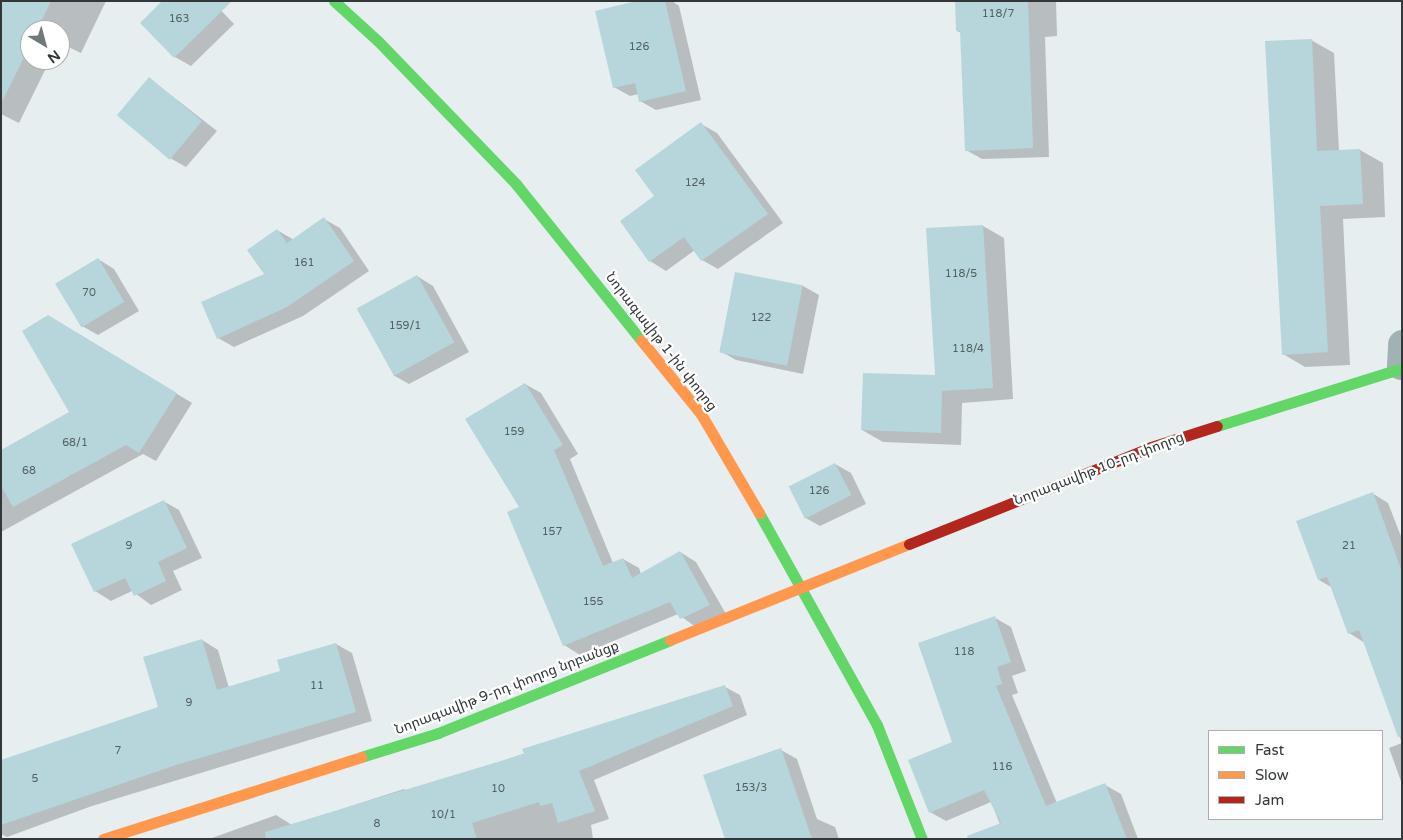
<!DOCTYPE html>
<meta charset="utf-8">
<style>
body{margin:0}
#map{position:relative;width:1403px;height:840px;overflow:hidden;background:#e6eef0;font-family:"Varela Round","Noto Sans Armenian",sans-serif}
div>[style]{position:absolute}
.shadow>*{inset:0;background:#0003}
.building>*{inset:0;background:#b7d6db;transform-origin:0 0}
.street>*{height:28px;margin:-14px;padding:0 14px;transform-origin:14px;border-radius:14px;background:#a2b1b4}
.fast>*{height:11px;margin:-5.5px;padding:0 5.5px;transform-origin:5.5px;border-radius:5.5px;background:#63d668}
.slow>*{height:11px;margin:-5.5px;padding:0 5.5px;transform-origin:5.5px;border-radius:5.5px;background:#ff974d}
.jam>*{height:11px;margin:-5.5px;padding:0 5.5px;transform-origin:5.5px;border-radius:5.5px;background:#b3261e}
span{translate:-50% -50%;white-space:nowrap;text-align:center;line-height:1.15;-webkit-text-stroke:4.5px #fff;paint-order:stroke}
.number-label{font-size:11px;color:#536062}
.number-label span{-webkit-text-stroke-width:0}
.street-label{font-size:14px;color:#323839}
.frame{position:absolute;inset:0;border:2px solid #323839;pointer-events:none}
.legend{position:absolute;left:1208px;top:730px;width:175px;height:90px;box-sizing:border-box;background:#fff;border:1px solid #adafb0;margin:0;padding:6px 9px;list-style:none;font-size:15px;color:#323839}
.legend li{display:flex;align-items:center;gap:10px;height:25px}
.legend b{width:25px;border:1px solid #adafb0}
.north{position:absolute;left:20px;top:20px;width:50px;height:50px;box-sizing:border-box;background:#fff;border:1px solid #adafb0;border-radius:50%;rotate:143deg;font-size:14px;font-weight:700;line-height:20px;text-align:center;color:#323839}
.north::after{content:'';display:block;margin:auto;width:18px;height:22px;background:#717879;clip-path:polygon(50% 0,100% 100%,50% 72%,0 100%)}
</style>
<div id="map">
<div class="shadow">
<i style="clip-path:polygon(1px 1px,106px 1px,81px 53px,60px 43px,60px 30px,30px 30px,30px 60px,50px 60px,19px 123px,1px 114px)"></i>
<i style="clip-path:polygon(212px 1px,234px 24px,191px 66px,175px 57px,142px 23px)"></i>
<i style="clip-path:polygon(641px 1px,672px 1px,679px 6px,701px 100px,656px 110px,640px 101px,639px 94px,630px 96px,614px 87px)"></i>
<i style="clip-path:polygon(956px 1px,1056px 1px,1057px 36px,1045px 37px,1049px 157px,982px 159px,966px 150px,961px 33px,957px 31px)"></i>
<i style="clip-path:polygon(1311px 40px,1334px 53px,1339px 151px,1360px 150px,1383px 163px,1385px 217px,1343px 219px,1350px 365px,1305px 367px,1283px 354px)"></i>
<i style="clip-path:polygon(149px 78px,217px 131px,186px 167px,170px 158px)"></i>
<i style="clip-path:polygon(701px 124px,717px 133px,783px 223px,718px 269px,702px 260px,695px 250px,666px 271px,650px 261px,621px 222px,656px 196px)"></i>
<i style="clip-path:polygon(324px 219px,340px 228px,369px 271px,303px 316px,234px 347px,218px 338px,266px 274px,277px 230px,294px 240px)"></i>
<i style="clip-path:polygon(983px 226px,1004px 238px,1013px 399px,962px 403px,961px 445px,883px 442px,862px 430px,936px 376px)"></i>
<i style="clip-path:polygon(98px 259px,114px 269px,139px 311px,98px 335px,82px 326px)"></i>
<i style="clip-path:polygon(736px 273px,803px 286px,819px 295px,803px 374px,736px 360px,720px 351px)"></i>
<i style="clip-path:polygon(417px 276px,433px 286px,469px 352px,409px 384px,393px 375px)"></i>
<i style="clip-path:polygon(65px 326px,192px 403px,156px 461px,143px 454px,1px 532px,1px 451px,71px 412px)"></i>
<i style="clip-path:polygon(525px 384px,541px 393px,578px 454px,570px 459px,613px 563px,623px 559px,639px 568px,641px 574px,680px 552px,696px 562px,726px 614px,697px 628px,678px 614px,580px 655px,564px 645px,509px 513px,521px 508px)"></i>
<i style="clip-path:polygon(835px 464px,851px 473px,866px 504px,820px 526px,804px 517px)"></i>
<i style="clip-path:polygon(1372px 493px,1388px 503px,1402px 539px,1402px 784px,1389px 748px,1402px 743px,1365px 643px,1349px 633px,1331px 587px,1319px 580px)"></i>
<i style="clip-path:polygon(163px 501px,179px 510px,202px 558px,173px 571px,182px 590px,151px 605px,132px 591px,111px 601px,95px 591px)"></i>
<i style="clip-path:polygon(995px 618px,1011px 627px,1026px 671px,1012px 676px,1018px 693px,1012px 695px,1057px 803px,1105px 785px,1121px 794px,1138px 839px,1006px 839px,991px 802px,946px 821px,930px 812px)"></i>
<i style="clip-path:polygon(202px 640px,218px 650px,229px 688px,282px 672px,336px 644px,352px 653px,372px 721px,92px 806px,7px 837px,1px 834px,1px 762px,160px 707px)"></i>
<i style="clip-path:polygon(725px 687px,740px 695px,747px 715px,594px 780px,609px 819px,591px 825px,593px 839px,209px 839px,276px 815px,292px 825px,404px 789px,409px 792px)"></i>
<i style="clip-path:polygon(781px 750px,797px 759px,817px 819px,835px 827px,839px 839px,727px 839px)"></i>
</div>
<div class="building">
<i style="clip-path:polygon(1px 1px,51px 1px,37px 30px,30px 30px,30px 45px,1px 104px)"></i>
<i style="clip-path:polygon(162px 1px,232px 1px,174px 58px,140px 23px)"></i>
<i style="clip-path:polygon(636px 1px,665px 1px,686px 91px,639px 102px,635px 83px,613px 88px,595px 11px)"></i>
<i style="clip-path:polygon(955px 1px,1028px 1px,1033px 148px,965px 151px,960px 31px,956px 31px)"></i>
<i style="clip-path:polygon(1312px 39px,1317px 151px,1360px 149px,1363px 204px,1320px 206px,1328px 352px,1282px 355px,1265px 41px)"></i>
<i style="left:149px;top:77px;width:69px;height:50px;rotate:40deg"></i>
<i style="clip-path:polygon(701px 122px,768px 214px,701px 261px,684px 237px,649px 262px,620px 221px,654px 196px,635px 170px)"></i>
<i style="clip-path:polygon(324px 217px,354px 261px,287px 307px,217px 339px,201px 302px,264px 274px,247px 250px,277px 229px,287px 243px)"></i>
<i style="clip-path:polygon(983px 225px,993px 388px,942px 391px,941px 433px,861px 430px,863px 373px,935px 375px,926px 228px)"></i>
<i style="left:98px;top:258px;width:51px;height:50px;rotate:59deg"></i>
<i style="left:735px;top:272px;width:69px;height:82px;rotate:11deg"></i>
<i style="left:417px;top:275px;width:77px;height:69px;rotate:61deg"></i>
<i style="clip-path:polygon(48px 315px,177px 393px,139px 453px,126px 445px,13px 507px,1px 486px,1px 450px,69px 412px,22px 331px)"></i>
<i style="clip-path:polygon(525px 383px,563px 445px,554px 450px,603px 566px,623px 558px,632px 578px,680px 551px,710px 605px,680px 619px,670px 602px,563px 646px,507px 512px,519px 507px,465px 419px)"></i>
<i style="left:835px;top:463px;width:36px;height:52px;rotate:63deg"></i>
<i style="clip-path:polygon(1373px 492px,1402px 572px,1402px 736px,1398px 737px,1359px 630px,1348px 634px,1327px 577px,1318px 580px,1296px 521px)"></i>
<i style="clip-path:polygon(164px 500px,187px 548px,158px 562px,166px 581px,134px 596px,125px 578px,94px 592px,71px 544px)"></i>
<i style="clip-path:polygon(995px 616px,1011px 662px,997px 667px,1002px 684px,996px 686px,1046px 806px,1105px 783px,1127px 839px,968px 839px,967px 836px,1001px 823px,984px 790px,929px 813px,908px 760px,952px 742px,918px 643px)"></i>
<i style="clip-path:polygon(202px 639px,217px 690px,280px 671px,277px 660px,336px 643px,356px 712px,176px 765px,1px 825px,1px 760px,158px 707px,143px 657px)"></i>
<i style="clip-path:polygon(725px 685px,733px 706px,579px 771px,595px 811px,558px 823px,552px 803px,540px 806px,539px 802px,472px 823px,477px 839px,266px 839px,265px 832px,524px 754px,522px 749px)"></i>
<i style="clip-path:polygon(781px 748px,812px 839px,725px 839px,703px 775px)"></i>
</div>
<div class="street">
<i style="left:1401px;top:366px;width:22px;rotate:-87deg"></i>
</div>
<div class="fast">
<i style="left:334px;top:1px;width:59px;rotate:42.3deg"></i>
<i style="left:378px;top:41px;width:199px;rotate:46deg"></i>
<i style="left:516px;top:184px;width:200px;rotate:51.3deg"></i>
<i style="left:1217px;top:426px;width:194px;rotate:-17.4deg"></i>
<i style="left:759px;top:513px;width:243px;rotate:60.9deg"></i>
<i style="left:877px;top:725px;width:123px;rotate:68.5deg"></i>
<i style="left:361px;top:757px;width:81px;rotate:-17.3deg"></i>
<i style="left:438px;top:733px;width:250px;rotate:-21.8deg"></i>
</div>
<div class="slow">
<i style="left:641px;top:340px;width:95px;rotate:51deg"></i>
<i style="left:701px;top:414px;width:115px;rotate:59.6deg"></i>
<i style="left:670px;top:640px;width:258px;rotate:-21.9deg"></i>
<i style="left:103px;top:839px;width:271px;rotate:-17.6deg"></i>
</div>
<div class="jam">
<i style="left:909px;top:544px;width:261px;rotate:-21.8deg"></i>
<i style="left:1151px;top:447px;width:69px;rotate:-17.7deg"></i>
</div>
<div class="number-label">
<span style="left:998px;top:14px">118/7</span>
<span style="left:179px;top:19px">163</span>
<span style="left:639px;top:47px">126</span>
<span style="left:695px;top:183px">124</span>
<span style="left:304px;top:263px">161</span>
<span style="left:961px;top:274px">118/5</span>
<span style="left:89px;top:293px">70</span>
<span style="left:761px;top:318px">122</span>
<span style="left:405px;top:326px">159/1</span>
<span style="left:968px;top:349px">118/4</span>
<span style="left:514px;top:432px">159</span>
<span style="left:75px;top:443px">68/1</span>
<span style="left:29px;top:471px">68</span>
<span style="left:819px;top:491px">126</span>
<span style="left:552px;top:532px">157</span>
<span style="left:129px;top:546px">9</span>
<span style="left:1349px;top:546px">21</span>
<span style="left:593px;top:602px">155</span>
<span style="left:964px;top:652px">118</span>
<span style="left:317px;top:686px">11</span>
<span style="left:189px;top:703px">9</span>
<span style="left:118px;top:751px">7</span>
<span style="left:1002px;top:767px">116</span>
<span style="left:35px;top:779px">5</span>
<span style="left:751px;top:788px">153/3</span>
<span style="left:498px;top:789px">10</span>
<span style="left:443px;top:815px">10/1</span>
<span style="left:377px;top:824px">8</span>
</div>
<div class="street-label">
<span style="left:661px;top:342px;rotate:52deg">Նորագավիթ 1-ին փողոց</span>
<span style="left:1099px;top:469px;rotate:-21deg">Նորագավիթ 10-րդ փողոց</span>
<span style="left:507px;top:688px;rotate:-21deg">Նորագավիթ 9-րդ փողոց նրբանցք</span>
</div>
<div class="frame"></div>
<ul class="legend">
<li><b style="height:6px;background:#63d668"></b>Fast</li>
<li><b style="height:6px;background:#ff974d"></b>Slow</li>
<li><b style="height:6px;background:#b3261e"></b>Jam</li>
</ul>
<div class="north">N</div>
</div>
